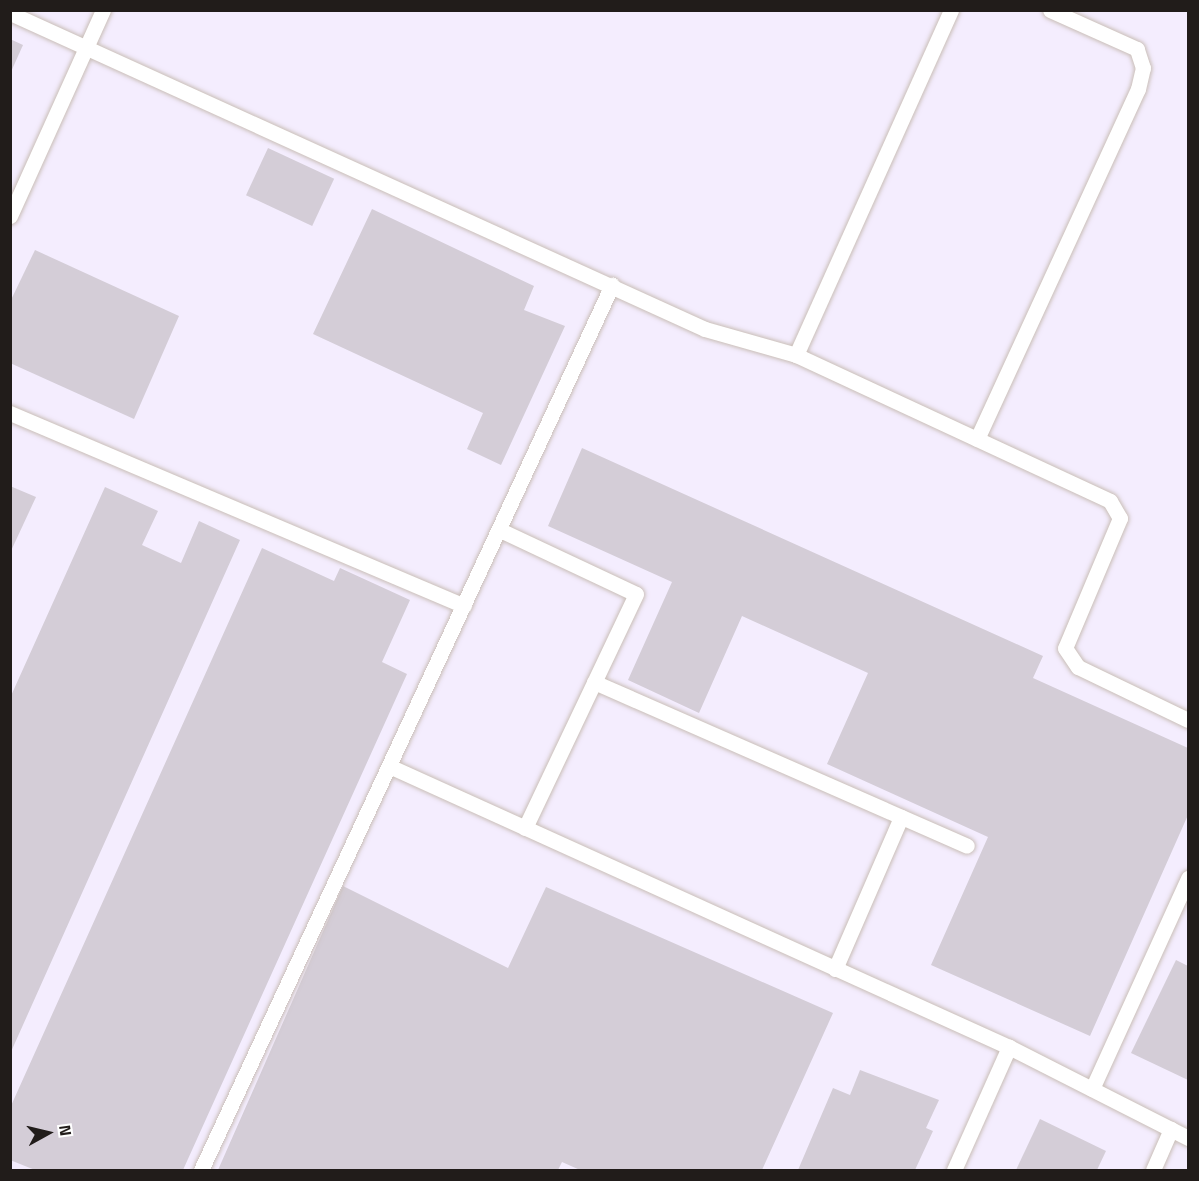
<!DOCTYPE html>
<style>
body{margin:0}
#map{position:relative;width:1199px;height:1181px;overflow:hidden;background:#fef9f7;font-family:"Titillium Web",sans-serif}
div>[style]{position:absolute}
.industrial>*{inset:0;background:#f4edfe;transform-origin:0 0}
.building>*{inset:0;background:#d4cdd7;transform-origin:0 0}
.roads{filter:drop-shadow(0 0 2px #c9beb7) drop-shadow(0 0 2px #c9beb7)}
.lane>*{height:15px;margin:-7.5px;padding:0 7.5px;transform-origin:7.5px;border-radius:7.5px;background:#fff}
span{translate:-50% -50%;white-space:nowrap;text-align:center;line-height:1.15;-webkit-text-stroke:4.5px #fff;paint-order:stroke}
.frame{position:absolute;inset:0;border:12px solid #211c1a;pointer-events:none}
.north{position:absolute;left:18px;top:1103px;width:60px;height:60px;-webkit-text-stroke:4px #fff;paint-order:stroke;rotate:82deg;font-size:16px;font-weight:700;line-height:24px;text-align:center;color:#211c1a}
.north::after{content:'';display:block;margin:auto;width:21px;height:27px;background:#211c1a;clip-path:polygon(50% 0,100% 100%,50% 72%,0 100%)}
</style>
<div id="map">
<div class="industrial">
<i style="left:10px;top:11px;width:1178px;height:1159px"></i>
</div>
<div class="building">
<i style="clip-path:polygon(10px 39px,23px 45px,10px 74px)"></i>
<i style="left:268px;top:148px;width:73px;height:52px;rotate:25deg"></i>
<i style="clip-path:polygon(372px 209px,534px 286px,524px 310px,565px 326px,501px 465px,467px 449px,483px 413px,313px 334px)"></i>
<i style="clip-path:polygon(35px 250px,179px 316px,134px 419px,10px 363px,10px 302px)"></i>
<i style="clip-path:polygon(582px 448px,1043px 656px,1033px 678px,1188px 748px,1188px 815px,1090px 1036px,931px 965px,988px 837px,827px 764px,868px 673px,742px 616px,699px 713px,628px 680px,672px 582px,548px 526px)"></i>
<i style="clip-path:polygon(10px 486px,36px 497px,10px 553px)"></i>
<i style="clip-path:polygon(105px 487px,158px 511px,142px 545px,181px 563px,199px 521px,240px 540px,10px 1054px,10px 698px)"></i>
<i style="clip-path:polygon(262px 548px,334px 581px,340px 568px,410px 600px,382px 662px,407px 674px,183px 1170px,35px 1170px,10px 1160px,10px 1108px)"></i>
<i style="clip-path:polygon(343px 886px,508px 968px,546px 887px,833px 1013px,762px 1170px,580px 1170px,562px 1162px,558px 1170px,218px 1170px)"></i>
<i style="clip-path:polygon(1176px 960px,1188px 966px,1188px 1080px,1131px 1053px)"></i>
<i style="clip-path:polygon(860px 1070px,939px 1100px,926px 1128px,933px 1131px,915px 1170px,798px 1170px,833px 1088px,850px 1095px)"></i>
<i style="clip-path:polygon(1040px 1119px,1106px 1151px,1097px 1170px,1016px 1170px)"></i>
</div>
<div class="roads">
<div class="lane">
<i style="left:10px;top:13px;width:763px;rotate:24.45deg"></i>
<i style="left:705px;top:329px;width:95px;rotate:15.9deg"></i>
<i style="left:796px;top:355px;width:346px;rotate:24.9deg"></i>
<i style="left:1110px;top:501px;width:20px;rotate:60deg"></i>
<i style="left:1120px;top:518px;width:141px;rotate:112.9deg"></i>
<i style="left:1065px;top:648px;width:23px;rotate:56deg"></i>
<i style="left:1078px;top:667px;width:122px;rotate:25.7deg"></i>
<i style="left:10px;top:216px;width:226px;rotate:-65.7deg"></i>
<i style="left:796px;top:355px;width:378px;rotate:-65.8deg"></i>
<i style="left:10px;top:413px;width:493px;rotate:23deg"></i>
<i style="left:977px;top:439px;width:385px;rotate:-65.3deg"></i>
<i style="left:1138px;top:89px;width:22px;rotate:-77deg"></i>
<i style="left:1143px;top:68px;width:20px;rotate:-108deg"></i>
<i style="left:1137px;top:49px;width:95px;rotate:-155.9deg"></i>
<i style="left:500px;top:530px;width:150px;rotate:25.2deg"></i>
<i style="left:636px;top:594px;width:259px;rotate:115.4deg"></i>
<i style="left:594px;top:682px;width:407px;rotate:23.7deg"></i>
<i style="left:389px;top:766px;width:681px;rotate:24.38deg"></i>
<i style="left:1009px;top:1047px;width:201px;rotate:26.9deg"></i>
<i style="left:835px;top:969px;width:166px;rotate:-66.5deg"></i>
<i style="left:1092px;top:1089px;width:232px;rotate:-65.5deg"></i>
<i style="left:201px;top:1170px;width:976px;rotate:-65.09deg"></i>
<i style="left:954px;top:1170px;width:135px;rotate:-65.9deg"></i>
<i style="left:1153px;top:1170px;width:45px;rotate:-66.3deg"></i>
</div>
</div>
<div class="frame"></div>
<div class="north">N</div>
</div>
